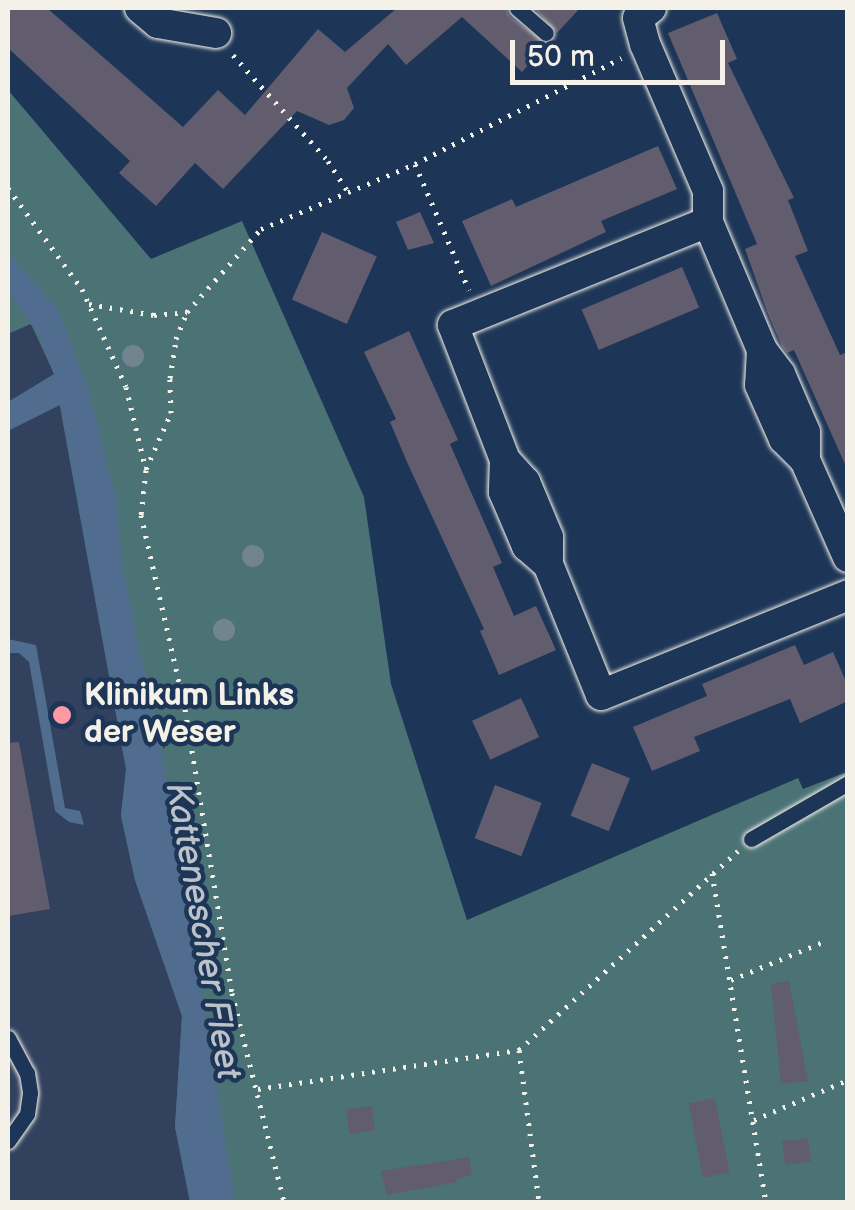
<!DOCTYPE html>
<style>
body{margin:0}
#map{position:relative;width:855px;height:1210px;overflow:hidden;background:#1d3557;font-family:"Balsamiq Sans",sans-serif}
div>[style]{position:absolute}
.built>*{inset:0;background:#31415e}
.green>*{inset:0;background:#4b7376}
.water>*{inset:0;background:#506d8f}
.building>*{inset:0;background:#615d6e;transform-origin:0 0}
.path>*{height:5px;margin-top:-2.5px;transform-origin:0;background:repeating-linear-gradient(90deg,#f4f1e8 0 2.5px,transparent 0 10.5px)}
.roads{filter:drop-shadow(0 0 2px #f4f1e8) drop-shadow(0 0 2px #f4f1e8)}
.service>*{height:15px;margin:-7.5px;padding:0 7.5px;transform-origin:7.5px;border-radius:7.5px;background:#1d3557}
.minor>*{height:30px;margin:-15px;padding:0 15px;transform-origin:15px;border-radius:15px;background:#1d3557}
.trees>*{width:22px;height:22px;margin:-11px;border-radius:50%;background:#738491}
.dots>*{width:28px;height:28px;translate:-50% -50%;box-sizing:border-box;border:5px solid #1d3557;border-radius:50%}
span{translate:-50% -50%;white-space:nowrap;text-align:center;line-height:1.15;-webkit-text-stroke:9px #1d3557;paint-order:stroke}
.poi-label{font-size:32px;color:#f4f1e8;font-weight:700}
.left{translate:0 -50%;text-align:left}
.water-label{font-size:35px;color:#bbc3c9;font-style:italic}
.frame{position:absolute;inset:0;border:10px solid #f4f1e8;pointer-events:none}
.scale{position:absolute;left:510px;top:40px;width:215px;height:45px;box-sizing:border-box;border:5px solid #f4f1e8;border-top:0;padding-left:12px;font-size:30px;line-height:35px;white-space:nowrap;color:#f4f1e8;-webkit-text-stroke:8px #1d3557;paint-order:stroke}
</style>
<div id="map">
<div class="built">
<i style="clip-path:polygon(31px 324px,54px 374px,126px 769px,121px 817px,135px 880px,182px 1016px,175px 1127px,190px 1202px,8px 1202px,8px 334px)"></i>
</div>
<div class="green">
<i style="clip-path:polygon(8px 90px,151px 259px,242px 221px,364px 497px,391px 684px,467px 920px,798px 778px,803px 789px,847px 772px,847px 1202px,190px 1202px,175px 1127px,182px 1016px,135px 880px,121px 816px,126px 769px,54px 374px,31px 324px,8px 334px)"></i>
</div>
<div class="water">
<i style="clip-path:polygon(8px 253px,58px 310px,88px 388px,116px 498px,124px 575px,166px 774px,235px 1202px,190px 1202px,175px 1127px,182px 1016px,135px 880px,121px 816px,126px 769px,60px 405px,8px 431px,8px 402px,54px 374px,40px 338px,8px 291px)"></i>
<i style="clip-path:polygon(8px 639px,36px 645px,65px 808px,80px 811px,84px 825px,69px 822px,55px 811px,29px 662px,19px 653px,8px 653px)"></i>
</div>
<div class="building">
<i style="clip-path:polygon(8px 8px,47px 8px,183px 127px,218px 90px,245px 115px,318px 29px,345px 52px,397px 8px,506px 8px,510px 17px,547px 44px,522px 72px,462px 17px,406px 65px,388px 44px,347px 88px,354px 108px,344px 120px,329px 125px,297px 111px,223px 189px,195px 163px,156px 206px,119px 173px,130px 161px,8px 48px)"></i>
<i style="clip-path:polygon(534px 8px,580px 8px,557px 33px)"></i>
<i style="clip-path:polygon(717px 13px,737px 59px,728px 63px,794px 198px,788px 200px,808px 251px,795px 256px,840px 355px,848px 352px,848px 471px,794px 350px,787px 353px,782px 346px,767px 311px,745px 249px,757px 244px,668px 33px)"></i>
<i style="clip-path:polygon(658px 146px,677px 189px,601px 221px,606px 232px,491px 286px,462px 221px,512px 199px,516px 207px)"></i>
<i style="clip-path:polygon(420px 212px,434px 243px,408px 250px,396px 222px)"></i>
<i style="left:322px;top:232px;width:60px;height:74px;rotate:24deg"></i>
<i style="left:682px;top:267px;width:44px;height:109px;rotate:67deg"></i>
<i style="clip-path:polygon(409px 331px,458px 440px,450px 444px,502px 563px,493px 567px,514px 616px,536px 606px,556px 650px,499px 675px,480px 631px,484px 629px,407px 462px,390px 422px,396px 419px,364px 352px)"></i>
<i style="clip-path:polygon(795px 645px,804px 665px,833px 652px,848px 686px,848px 701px,800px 723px,790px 699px,694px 737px,700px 751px,652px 771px,633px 727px,707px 696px,702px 684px)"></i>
<i style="left:521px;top:698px;width:43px;height:54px;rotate:65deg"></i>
<i style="clip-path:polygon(19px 742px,50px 909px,8px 916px,8px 743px)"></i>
<i style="left:592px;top:763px;width:41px;height:57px;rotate:22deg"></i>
<i style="left:495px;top:785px;width:50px;height:57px;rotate:21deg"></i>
<i style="clip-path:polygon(789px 981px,808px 1081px,781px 1084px,771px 984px)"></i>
<i style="left:715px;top:1098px;width:76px;height:27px;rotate:79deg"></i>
<i style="left:372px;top:1106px;width:25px;height:26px;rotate:83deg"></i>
<i style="left:808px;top:1138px;width:24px;height:26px;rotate:83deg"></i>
<i style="clip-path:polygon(469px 1157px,472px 1175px,457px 1179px,457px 1182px,387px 1195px,381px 1171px)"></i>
</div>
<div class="path">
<i style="left:233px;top:55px;width:142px;rotate:48.1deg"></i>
<i style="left:328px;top:161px;width:35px;rotate:57deg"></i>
<i style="left:415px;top:164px;width:137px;rotate:66.8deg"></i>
<i style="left:8px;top:188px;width:125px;rotate:53.8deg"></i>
<i style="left:82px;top:289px;width:107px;rotate:65.8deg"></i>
<i style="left:126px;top:387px;width:85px;rotate:76.5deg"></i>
<i style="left:146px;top:470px;width:45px;rotate:96.3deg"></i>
<i style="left:141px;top:515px;width:199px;rotate:77.2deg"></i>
<i style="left:185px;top:709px;width:288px;rotate:80.6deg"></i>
<i style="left:232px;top:993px;width:215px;rotate:76deg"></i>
<i style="left:89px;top:304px;width:66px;rotate:9.6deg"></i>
<i style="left:154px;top:315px;width:33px;rotate:-5deg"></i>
<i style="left:146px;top:469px;width:61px;rotate:-65.9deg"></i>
<i style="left:171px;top:413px;width:35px;rotate:-92deg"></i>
<i style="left:170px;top:378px;width:39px;rotate:-81deg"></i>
<i style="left:176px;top:339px;width:29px;rotate:-68deg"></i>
<i style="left:187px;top:312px;width:111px;rotate:-48.3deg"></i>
<i style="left:261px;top:229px;width:167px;rotate:-22.9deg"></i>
<i style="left:415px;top:164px;width:232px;rotate:-27.2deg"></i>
<i style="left:712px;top:873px;width:333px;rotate:80.7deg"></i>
<i style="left:731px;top:980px;width:102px;rotate:-22.5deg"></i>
<i style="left:519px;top:1050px;width:153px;rotate:82.5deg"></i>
<i style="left:258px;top:1089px;width:264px;rotate:-8.5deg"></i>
<i style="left:519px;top:1050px;width:296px;rotate:-42.3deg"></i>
<i style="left:754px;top:1120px;width:102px;rotate:-23.1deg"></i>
</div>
<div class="roads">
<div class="service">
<i style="left:517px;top:8px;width:38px;rotate:41deg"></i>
<i style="left:751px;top:839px;width:112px;rotate:-30deg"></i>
<i style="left:8px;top:1038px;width:40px;rotate:62deg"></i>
<i style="left:27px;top:1073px;width:20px;rotate:81deg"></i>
<i style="left:30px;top:1093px;width:21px;rotate:98deg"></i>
<i style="left:27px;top:1114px;width:33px;rotate:125deg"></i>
</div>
<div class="minor">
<i style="left:140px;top:8px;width:23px;rotate:40deg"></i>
<i style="left:158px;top:23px;width:59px;rotate:9.8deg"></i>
<i style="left:651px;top:8px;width:16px;rotate:142deg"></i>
<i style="left:638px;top:18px;width:27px;rotate:75deg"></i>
<i style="left:645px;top:44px;width:160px;rotate:66.8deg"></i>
<i style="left:708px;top:191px;width:31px;rotate:90deg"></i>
<i style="left:708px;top:222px;width:139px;rotate:67.1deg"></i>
<i style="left:762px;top:350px;width:35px;rotate:93deg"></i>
<i style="left:760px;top:385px;width:59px;rotate:66deg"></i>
<i style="left:784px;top:439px;width:30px;rotate:45deg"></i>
<i style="left:805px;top:460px;width:106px;rotate:66.1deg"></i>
<i style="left:708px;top:222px;width:275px;rotate:158deg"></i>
<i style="left:453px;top:325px;width:145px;rotate:68.9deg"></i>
<i style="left:505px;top:460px;width:32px;rotate:92deg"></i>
<i style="left:504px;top:492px;width:59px;rotate:66.9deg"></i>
<i style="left:527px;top:546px;width:28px;rotate:41deg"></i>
<i style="left:548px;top:564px;width:141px;rotate:68deg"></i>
<i style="left:601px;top:695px;width:266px;rotate:-22deg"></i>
<i style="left:762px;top:350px;width:30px;rotate:53deg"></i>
<i style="left:780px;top:374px;width:63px;rotate:66.7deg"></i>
<i style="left:805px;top:432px;width:28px;rotate:90deg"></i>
<i style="left:505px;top:460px;width:30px;rotate:48deg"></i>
<i style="left:525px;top:482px;width:60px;rotate:67.3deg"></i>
<i style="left:548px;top:537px;width:27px;rotate:90deg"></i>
</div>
</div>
<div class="trees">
<i style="left:133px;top:356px"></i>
<i style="left:253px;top:556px"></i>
<i style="left:224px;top:630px"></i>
</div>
<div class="dots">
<i style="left:62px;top:715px;background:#ff9aa2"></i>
</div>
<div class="poi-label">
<span class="left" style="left:84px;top:715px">Klinikum Links<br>der Weser</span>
</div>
<div class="water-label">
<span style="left:202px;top:931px;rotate:80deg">Kattenescher Fleet</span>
</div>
<div class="frame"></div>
<div class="scale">50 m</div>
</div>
